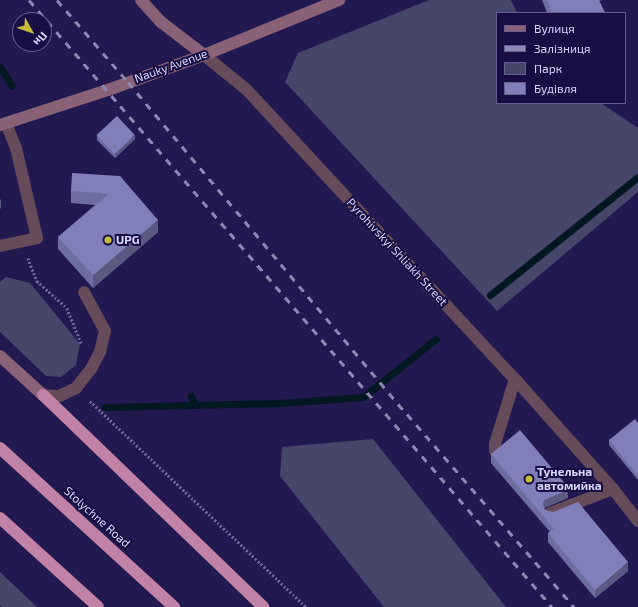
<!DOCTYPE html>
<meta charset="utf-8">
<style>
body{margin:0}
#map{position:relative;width:638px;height:607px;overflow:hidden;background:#21194f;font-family:"Exo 2",sans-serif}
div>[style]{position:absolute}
.green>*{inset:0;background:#46456a}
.stream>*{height:7px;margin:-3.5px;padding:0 3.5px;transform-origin:3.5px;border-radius:3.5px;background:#011821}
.path>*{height:2.5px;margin-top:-1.25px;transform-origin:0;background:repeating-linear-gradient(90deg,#6c6795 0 2px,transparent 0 4px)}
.lane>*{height:12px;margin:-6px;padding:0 6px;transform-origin:6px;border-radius:6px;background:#664c5a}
.street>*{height:12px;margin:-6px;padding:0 6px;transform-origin:6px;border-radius:6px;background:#664c5a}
.secondary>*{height:12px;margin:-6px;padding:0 6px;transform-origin:6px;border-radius:6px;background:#8a6278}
.highway>*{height:12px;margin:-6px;padding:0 6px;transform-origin:6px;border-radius:6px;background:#c082a5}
.rail>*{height:3px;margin-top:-1.5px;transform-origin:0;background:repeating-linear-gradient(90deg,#8c88b3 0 7px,transparent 0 14px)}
.wall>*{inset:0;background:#6e6da0}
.shaded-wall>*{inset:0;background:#5a5982}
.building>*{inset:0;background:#807fba;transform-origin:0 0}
.dots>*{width:11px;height:11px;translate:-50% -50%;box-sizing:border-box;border:2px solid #190e44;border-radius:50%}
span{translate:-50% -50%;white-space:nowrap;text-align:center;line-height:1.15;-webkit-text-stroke:4px #190e44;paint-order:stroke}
.street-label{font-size:12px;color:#d7d7fa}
.poi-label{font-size:12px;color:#d7d7fa;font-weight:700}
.left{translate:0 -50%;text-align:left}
.legend{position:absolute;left:496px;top:12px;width:130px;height:92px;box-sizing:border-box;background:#190e44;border:1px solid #655e8d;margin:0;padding:5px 7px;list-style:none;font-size:12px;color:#d7d7fa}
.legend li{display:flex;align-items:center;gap:8px;height:20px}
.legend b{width:20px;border:1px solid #655e8d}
.north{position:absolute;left:12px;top:12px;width:40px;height:40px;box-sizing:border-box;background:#190e44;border:1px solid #655e8d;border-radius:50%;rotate:130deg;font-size:11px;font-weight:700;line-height:16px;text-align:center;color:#d7d7fa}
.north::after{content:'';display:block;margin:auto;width:14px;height:18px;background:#c6bc3c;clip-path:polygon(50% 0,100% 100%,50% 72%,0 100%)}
</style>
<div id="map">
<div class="green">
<i style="clip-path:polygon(429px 0,511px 0,517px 13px,497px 13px,497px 103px,601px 103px,638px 128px,638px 192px,497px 311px,285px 82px,298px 53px)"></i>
<i style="clip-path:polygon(6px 277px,30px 283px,80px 344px,76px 365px,61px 377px,46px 376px,0 332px,0 282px)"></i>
<i style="clip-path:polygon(373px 439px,506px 607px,384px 607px,280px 476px,282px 447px)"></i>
<i style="clip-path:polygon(0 572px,37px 607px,2px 607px,0 605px)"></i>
</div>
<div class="stream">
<i style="left:0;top:67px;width:22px;rotate:58deg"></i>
<i style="left:490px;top:295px;width:189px;rotate:-38.6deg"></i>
<i style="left:191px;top:396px;width:10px;rotate:66deg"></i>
<i style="left:105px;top:407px;width:175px;rotate:-1.3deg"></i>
<i style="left:280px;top:403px;width:83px;rotate:-4.1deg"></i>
<i style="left:363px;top:397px;width:93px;rotate:-38.5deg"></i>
</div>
<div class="path">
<i style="left:28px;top:258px;width:25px;rotate:69deg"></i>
<i style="left:37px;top:281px;width:40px;rotate:42deg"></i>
<i style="left:67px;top:308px;width:40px;rotate:68deg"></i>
<i style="left:90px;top:401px;width:298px;rotate:43.6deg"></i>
</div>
<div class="lane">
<i style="left:0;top:246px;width:38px;rotate:-12deg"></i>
<i style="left:37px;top:238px;width:92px;rotate:-103.1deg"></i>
<i style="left:16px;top:148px;width:27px;rotate:-112deg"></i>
<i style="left:43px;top:395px;width:16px;rotate:4deg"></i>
<i style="left:59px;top:396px;width:19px;rotate:-25deg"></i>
<i style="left:76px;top:388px;width:24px;rotate:-52deg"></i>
<i style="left:91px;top:369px;width:19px;rotate:-62deg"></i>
<i style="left:100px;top:352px;width:22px;rotate:-77deg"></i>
<i style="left:105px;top:331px;width:44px;rotate:-118.3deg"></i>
<i style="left:495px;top:451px;width:7px;rotate:-90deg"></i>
<i style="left:495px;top:444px;width:68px;rotate:-72.9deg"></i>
<i style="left:550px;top:513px;width:67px;rotate:-20.9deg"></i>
</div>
<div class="street">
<i style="left:204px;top:55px;width:55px;rotate:39.1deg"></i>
<i style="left:247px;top:90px;width:394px;rotate:47.2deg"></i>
<i style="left:515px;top:379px;width:147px;rotate:48.3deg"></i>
<i style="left:613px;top:489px;width:41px;rotate:52deg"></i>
</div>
<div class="secondary">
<i style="left:141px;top:0;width:30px;rotate:48deg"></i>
<i style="left:161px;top:22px;width:54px;rotate:37.5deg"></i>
<i style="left:0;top:125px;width:114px;rotate:-18deg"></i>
<i style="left:108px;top:90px;width:102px;rotate:-20deg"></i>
<i style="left:204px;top:55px;width:146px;rotate:-22.2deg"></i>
<i style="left:0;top:356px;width:58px;rotate:42.2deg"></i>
</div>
<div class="highway">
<i style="left:43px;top:395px;width:306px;rotate:43.9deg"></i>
<i style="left:0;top:448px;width:236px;rotate:42.4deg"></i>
<i style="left:0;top:518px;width:132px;rotate:42.2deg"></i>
</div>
<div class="rail">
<i style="left:29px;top:0;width:801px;rotate:49.25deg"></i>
<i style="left:57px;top:0;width:108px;rotate:49.1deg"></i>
<i style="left:128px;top:82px;width:434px;rotate:50deg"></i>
<i style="left:407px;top:414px;width:255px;rotate:49.1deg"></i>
</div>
<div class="wall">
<i style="clip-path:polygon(542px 0,602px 0,599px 1px,605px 13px,547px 13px)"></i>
<i style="clip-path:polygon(97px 135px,135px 139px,115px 158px,97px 140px)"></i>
<i style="clip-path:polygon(120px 176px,158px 232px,93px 288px,58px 249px,58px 237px,95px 205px,71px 203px,71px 191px)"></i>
<i style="clip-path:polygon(638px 423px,638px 480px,609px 445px,609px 440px)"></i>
<i style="clip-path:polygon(491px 454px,567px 489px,568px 498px,544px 508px,545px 510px,628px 571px,595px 598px,548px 542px,548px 533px,550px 532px,491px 463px)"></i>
</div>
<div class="shaded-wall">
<i style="clip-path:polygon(135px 135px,135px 139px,115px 158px,115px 154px)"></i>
<i style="clip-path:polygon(1px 199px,1px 208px,0 209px,0 200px)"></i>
<i style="clip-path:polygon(158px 220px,158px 232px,93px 288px,93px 275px)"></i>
<i style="clip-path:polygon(567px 486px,567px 490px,568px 490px,568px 498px,544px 508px,543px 504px,544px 500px)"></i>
<i style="clip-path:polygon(628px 562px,628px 571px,595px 598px,595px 590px)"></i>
</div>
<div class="building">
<i style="clip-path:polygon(547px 0,599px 0,605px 13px,552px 13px)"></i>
<i style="left:117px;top:116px;width:26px;height:28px;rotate:47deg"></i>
<i style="clip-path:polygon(72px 173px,120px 176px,158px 220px,93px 275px,58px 237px,109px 194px,71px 191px)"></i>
<i style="clip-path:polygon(635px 419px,638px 423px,638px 476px,609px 440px)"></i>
<i style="clip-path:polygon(520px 430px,567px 486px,566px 487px,568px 490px,544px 500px,543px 504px,545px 510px,553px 512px,578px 502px,628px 562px,595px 590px,548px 533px,554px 529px,491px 454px)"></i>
</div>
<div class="dots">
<i style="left:108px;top:240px;background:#c6bc3c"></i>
<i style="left:529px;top:479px;background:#c6bc3c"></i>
</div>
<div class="street-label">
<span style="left:171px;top:66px;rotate:-20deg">Nauky Avenue</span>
<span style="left:397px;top:252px;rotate:47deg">Pyrohivskyi Shliakh Street</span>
<span style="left:97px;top:517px;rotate:42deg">Stolychne Road</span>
</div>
<div class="poi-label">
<span class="left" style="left:116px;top:240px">UPG</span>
<span class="left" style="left:537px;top:479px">Тунельна<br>автомийка</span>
</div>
<ul class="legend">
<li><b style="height:5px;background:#8a6278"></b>Вулиця</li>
<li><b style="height:5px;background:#8c88b3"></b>Залізниця</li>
<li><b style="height:11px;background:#46456a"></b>Парк</li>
<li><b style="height:11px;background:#807fba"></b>Будівля</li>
</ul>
<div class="north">Пн</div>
</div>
